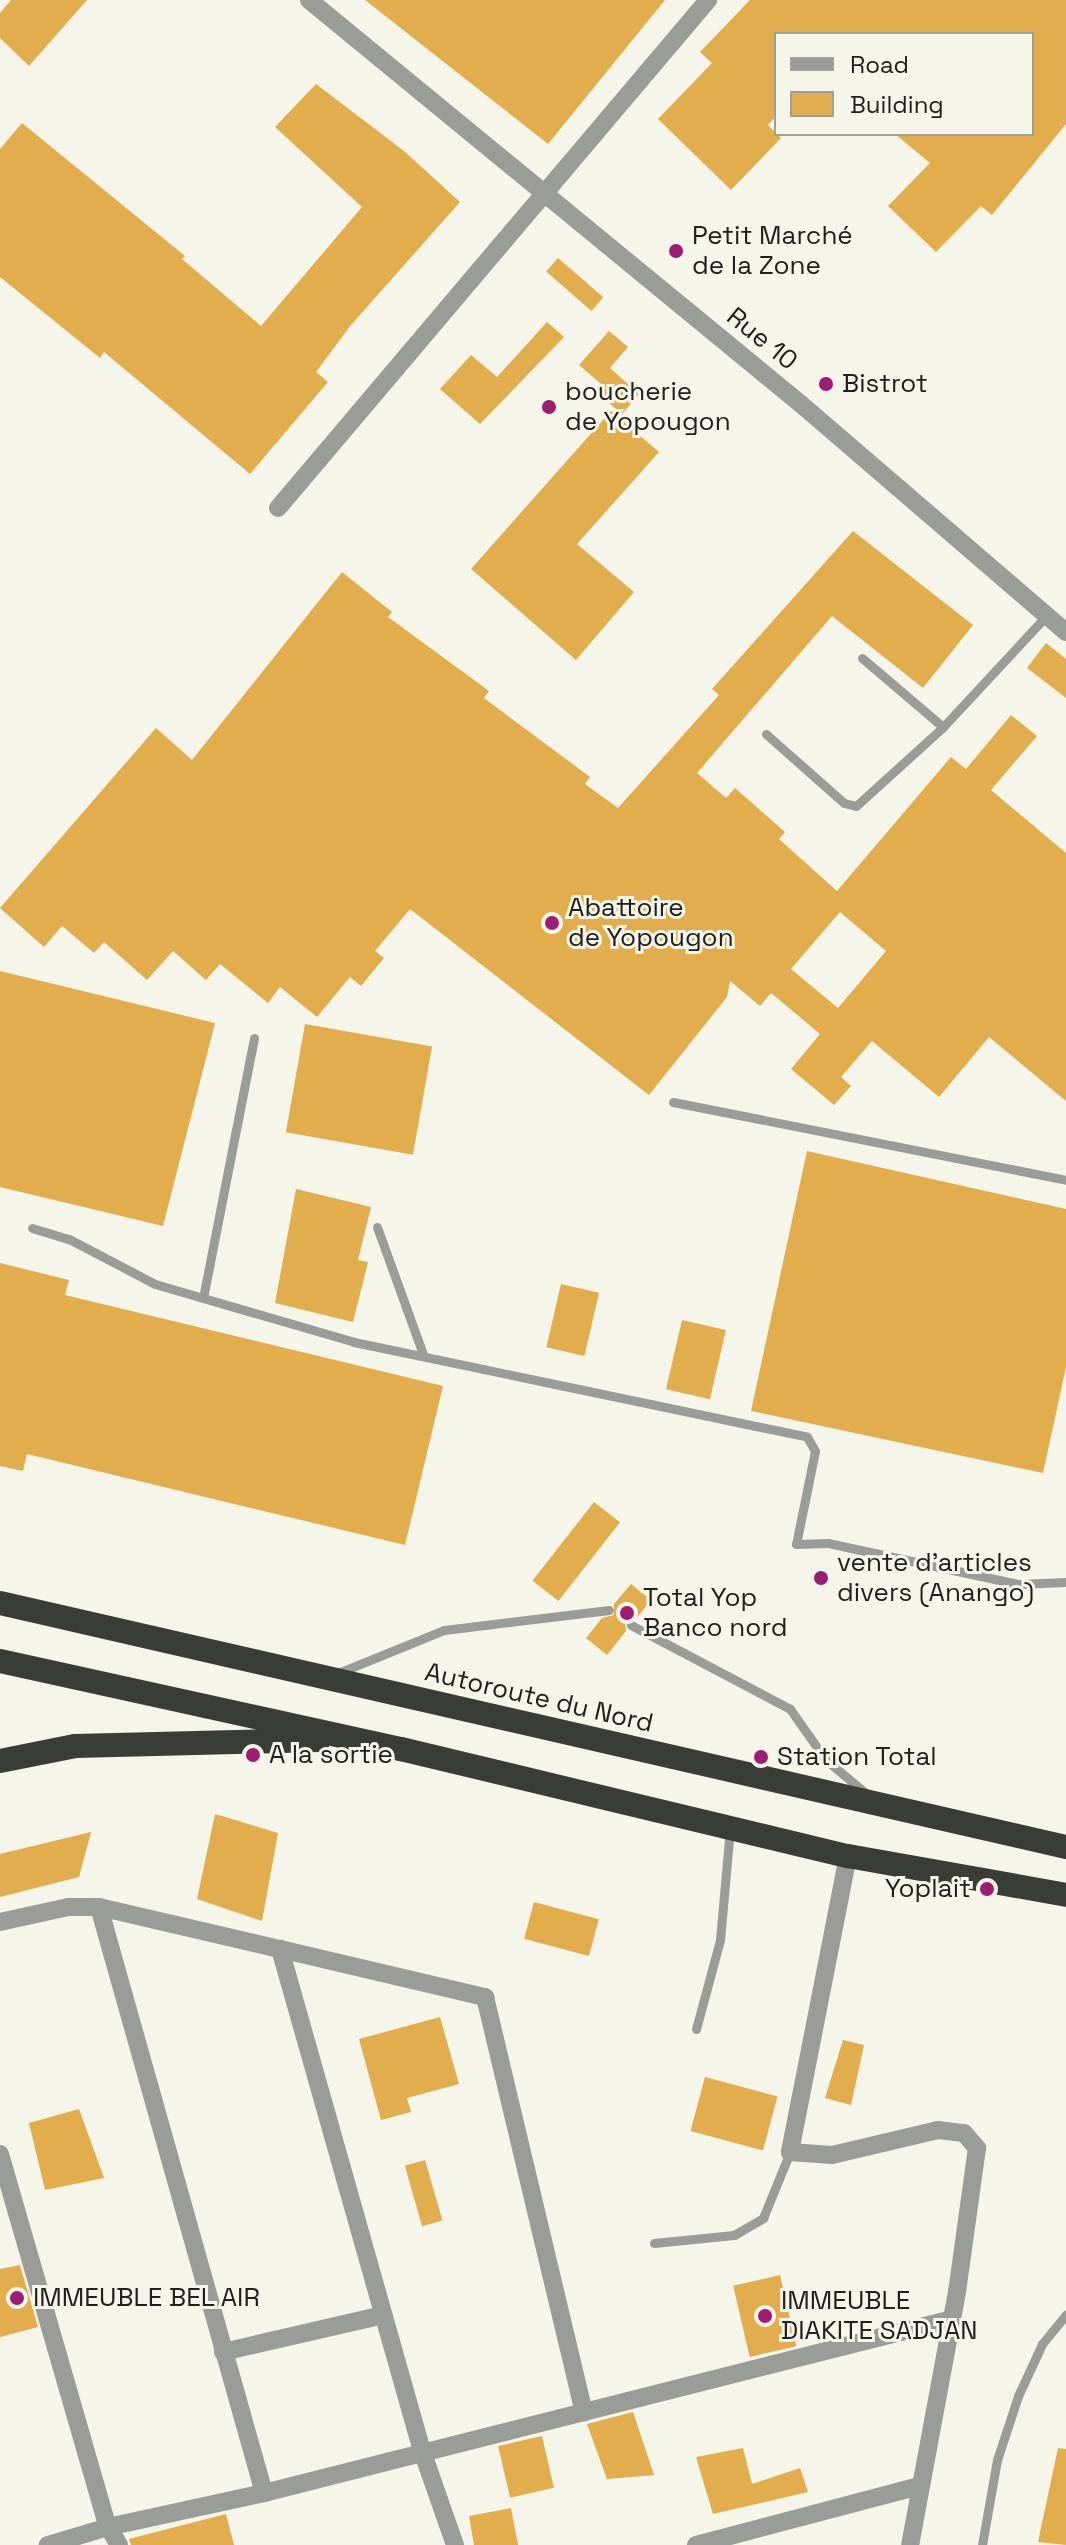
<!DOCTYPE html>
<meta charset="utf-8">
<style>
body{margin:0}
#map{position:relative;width:1066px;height:2545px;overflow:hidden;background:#f5f5ea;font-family:"Space Grotesk",sans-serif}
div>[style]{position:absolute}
.building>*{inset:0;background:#e1ad4d;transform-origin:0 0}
.service>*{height:9px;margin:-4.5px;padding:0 4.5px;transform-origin:4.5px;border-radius:4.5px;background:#9a9c98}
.minor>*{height:18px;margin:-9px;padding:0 9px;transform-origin:9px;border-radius:9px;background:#9a9c98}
.motorway>*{height:24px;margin:-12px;padding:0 12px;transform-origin:12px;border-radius:12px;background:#393d36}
.dots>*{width:22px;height:22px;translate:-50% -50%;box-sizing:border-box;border:4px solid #f5f5ea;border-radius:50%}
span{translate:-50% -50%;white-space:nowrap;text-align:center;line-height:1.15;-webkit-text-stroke:6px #f5f5ea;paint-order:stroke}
.poi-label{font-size:26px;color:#20201c}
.left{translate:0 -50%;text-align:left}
.right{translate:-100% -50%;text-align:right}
.street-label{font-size:26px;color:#20201c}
.legend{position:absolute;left:774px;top:32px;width:260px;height:104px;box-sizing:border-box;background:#f5f5ea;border:2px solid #a0a098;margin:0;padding:10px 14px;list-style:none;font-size:24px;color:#20201c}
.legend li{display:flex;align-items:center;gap:16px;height:40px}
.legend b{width:40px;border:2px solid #a0a098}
</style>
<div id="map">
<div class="building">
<i style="clip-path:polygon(11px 0,87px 0,29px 66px,0 38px,0 13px)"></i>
<i style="clip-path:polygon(365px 0,665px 0,548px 144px)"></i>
<i style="clip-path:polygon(750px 0,1066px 0,1066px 124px,992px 215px,981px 206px,936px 252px,888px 206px,930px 163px,895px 134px,1032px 134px,1032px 34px,776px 34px,776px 116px,768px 125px,781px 138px,731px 190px,658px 119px,712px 63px,700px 52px)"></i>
<i style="clip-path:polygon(316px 84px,404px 151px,460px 202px,351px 325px,316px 372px,328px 382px,250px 474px,104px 352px,100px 358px,0 277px,0 149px,22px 123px,185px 256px,182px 259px,261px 326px,362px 207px,275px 127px)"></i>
<i style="left:558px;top:258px;width:60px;height:18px;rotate:41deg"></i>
<i style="clip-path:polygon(547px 322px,564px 337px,480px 424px,440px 389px,471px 355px,497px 377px)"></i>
<i style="clip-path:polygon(609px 331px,628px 347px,610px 368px,639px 394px,622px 414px,600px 395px,606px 388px,579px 365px)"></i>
<i style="clip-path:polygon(611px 411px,659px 452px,577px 544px,634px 592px,576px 660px,471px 569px)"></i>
<i style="clip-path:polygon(evenodd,853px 531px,973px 625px,923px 688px,832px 616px,697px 773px,726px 798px,735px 788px,785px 832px,779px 839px,837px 891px,951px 757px,966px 769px,1011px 715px,1037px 736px,991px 790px,1066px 853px,1066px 1101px,989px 1037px,939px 1097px,872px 1041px,841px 1077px,851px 1086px,834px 1105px,791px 1069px,820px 1034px,771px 993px,760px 1006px,730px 981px,727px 997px,649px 1095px,410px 909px,375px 951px,384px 958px,361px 986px,350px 977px,317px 1017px,280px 987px,268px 1003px,220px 964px,206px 980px,173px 951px,147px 980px,104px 942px,94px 953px,62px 926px,44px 947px,0 908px,156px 728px,192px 760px,342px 572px,392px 612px,388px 617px,489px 691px,484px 698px,590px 777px,585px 784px,618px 808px,719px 695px,712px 689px,853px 531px,840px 912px,886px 951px,838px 1008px,791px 969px,840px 912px)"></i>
<i style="clip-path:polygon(1046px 643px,1066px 659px,1066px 698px,1027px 668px)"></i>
<i style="clip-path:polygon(0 971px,215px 1023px,163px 1226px,0 1187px)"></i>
<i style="left:305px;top:1024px;width:129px;height:110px;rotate:10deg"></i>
<i style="clip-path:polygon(807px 1151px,1066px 1209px,1066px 1367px,1043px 1473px,751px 1411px)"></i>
<i style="clip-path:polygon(296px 1189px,371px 1207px,358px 1260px,368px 1262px,353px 1322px,275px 1303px)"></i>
<i style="clip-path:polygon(0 1263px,69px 1280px,65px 1295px,443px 1386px,405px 1545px,27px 1454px,23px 1471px,0 1466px)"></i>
<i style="left:561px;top:1284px;width:39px;height:65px;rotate:13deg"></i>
<i style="left:682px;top:1320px;width:45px;height:71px;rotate:13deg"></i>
<i style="left:594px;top:1502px;width:33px;height:100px;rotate:38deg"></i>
<i style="clip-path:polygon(631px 1584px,651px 1600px,636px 1619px,625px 1621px,626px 1631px,607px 1655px,586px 1638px,602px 1618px,614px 1615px,614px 1604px)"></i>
<i style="clip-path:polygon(215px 1814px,278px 1833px,262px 1921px,197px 1899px)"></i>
<i style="clip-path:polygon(91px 1832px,79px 1877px,0 1897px,0 1854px)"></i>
<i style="left:534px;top:1902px;width:67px;height:38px;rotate:15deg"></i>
<i style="clip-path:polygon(440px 2017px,459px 2084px,407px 2098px,411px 2112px,381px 2120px,359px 2039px)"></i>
<i style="clip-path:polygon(843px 2040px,864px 2045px,851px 2105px,825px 2098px)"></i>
<i style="left:705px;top:2077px;width:75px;height:56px;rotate:15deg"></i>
<i style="clip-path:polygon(79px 2109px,104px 2178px,45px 2190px,29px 2123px)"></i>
<i style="left:425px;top:2160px;width:63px;height:21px;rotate:74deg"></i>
<i style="clip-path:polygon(20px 2265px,38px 2327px,0 2337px,0 2269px)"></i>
<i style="left:780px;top:2275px;width:73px;height:48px;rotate:77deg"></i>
<i style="clip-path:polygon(633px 2412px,654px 2475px,607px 2479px,587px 2424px)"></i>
<i style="left:542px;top:2436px;width:53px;height:45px;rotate:77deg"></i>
<i style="clip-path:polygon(743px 2448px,752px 2484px,800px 2468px,808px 2492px,713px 2514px,696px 2457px)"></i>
<i style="clip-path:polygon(1058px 2448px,1066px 2449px,1066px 2545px,1038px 2542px)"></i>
<i style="clip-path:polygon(511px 2508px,518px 2545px,474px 2545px,469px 2516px)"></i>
<i style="clip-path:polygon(226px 2514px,234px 2545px,131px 2545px,129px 2539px)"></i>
</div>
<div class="service">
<i style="left:862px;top:658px;width:106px;rotate:40.4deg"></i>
<i style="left:766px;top:734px;width:104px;rotate:41.5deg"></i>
<i style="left:844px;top:803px;width:12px;rotate:14deg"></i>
<i style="left:856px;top:806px;width:118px;rotate:-42.2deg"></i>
<i style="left:943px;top:727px;width:153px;rotate:-47.1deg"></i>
<i style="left:673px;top:1102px;width:401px;rotate:11.2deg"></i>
<i style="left:377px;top:1227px;width:135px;rotate:70.1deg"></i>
<i style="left:32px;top:1228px;width:39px;rotate:17deg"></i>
<i style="left:69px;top:1239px;width:97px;rotate:27.6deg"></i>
<i style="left:155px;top:1284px;width:207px;rotate:16.2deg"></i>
<i style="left:354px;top:1342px;width:463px;rotate:11.8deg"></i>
<i style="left:807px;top:1437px;width:16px;rotate:60deg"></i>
<i style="left:815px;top:1451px;width:95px;rotate:101.5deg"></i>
<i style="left:796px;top:1544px;width:32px;rotate:-2deg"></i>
<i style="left:828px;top:1543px;width:194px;rotate:12.2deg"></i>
<i style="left:1018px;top:1584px;width:48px;rotate:-2.4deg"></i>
<i style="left:203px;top:1298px;width:265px;rotate:-78.9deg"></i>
<i style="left:631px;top:1625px;width:180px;rotate:27.8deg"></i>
<i style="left:790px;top:1709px;width:62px;rotate:54.8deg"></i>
<i style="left:826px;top:1760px;width:55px;rotate:39.8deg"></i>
<i style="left:338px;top:1673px;width:114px;rotate:-22.1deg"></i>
<i style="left:444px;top:1630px;width:166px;rotate:-6.9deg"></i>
<i style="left:696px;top:2029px;width:92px;rotate:-74.9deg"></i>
<i style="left:720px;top:1940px;width:112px;rotate:-84.9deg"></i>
<i style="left:654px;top:2243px;width:80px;rotate:-5.7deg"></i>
<i style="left:734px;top:2235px;width:34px;rotate:-30deg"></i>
<i style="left:763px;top:2218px;width:71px;rotate:-67.8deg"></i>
<i style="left:982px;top:2545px;width:86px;rotate:-80deg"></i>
<i style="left:997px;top:2460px;width:67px;rotate:-71.8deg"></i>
<i style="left:1018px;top:2396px;width:57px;rotate:-65.2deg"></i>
<i style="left:1042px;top:2344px;width:38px;rotate:-51deg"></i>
</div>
<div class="minor">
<i style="left:309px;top:0;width:638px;rotate:39.4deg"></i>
<i style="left:802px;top:405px;width:348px;rotate:40.7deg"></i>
<i style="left:278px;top:508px;width:666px;rotate:-49.75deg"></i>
<i style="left:848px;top:1856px;width:302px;rotate:101.1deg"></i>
<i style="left:790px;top:2152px;width:42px;rotate:4.1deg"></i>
<i style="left:832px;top:2155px;width:109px;rotate:-13.3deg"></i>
<i style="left:938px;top:2130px;width:26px;rotate:7deg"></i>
<i style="left:964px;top:2133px;width:20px;rotate:49deg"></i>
<i style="left:977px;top:2148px;width:145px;rotate:97.9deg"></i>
<i style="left:957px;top:2292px;width:257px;rotate:100.5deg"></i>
<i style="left:99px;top:1907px;width:609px;rotate:74.27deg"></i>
<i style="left:264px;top:2493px;width:706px;rotate:-14.19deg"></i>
<i style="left:0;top:1922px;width:70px;rotate:-12.4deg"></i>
<i style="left:68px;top:1907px;width:31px"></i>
<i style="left:99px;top:1907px;width:186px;rotate:13.1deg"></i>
<i style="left:0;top:2154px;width:388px;rotate:73.9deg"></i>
<i style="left:108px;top:2527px;width:63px;rotate:163.3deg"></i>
<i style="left:223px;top:2352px;width:164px;rotate:-13deg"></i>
<i style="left:119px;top:2545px;width:21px;rotate:-121deg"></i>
<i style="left:108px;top:2527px;width:160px;rotate:-12.3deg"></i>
<i style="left:455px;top:2545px;width:100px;rotate:-109.3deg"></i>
<i style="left:422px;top:2451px;width:522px;rotate:-105.79deg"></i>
<i style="left:280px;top:1949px;width:211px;rotate:13.2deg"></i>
<i style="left:485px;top:1997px;width:427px;rotate:76.6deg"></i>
<i style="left:696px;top:2545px;width:232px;rotate:-14.8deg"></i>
</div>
<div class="motorway">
<i style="left:0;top:1603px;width:1094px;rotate:12.89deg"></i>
<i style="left:0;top:1661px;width:411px;rotate:12.4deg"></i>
<i style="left:401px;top:1749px;width:460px;rotate:13.5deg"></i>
<i style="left:848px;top:1856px;width:221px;rotate:10.1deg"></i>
<i style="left:0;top:1761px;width:76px;rotate:-11.3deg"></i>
<i style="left:75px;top:1746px;width:244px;rotate:-1.4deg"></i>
</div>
<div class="dots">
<i style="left:676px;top:251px;background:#9c1e73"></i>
<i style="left:826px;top:384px;background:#9c1e73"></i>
<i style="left:549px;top:407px;background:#9c1e73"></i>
<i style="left:552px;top:923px;background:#9c1e73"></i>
<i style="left:821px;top:1578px;background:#9c1e73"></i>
<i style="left:627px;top:1613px;background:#9c1e73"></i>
<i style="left:253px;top:1755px;background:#9c1e73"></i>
<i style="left:761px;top:1757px;background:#9c1e73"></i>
<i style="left:987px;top:1889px;background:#9c1e73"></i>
<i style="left:17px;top:2298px;background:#9c1e73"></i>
<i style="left:765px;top:2316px;background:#9c1e73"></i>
</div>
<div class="poi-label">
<span class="left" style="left:692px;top:251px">Petit Marché<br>de la Zone</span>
<span class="left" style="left:842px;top:384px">Bistrot</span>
<span class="left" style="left:565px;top:407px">boucherie<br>de Yopougon</span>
<span class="left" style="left:568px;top:923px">Abattoire<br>de Yopougon</span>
<span class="left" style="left:837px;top:1578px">vente d'articles<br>divers (Anango)</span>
<span class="left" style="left:643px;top:1613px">Total Yop<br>Banco nord</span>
<span class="left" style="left:269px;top:1755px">A la sortie</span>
<span class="left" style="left:777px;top:1757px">Station Total</span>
<span class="right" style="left:971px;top:1889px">Yoplait</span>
<span class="left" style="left:33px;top:2298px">IMMEUBLE BEL AIR</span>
<span class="left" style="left:781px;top:2316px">IMMEUBLE<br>DIAKITE SADJAN</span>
</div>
<div class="street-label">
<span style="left:762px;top:339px;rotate:39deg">Rue 10</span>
<span style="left:539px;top:1698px;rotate:13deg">Autoroute du Nord</span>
</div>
<ul class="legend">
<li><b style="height:10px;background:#9a9c98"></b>Road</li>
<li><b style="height:22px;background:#e1ad4d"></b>Building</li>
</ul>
</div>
